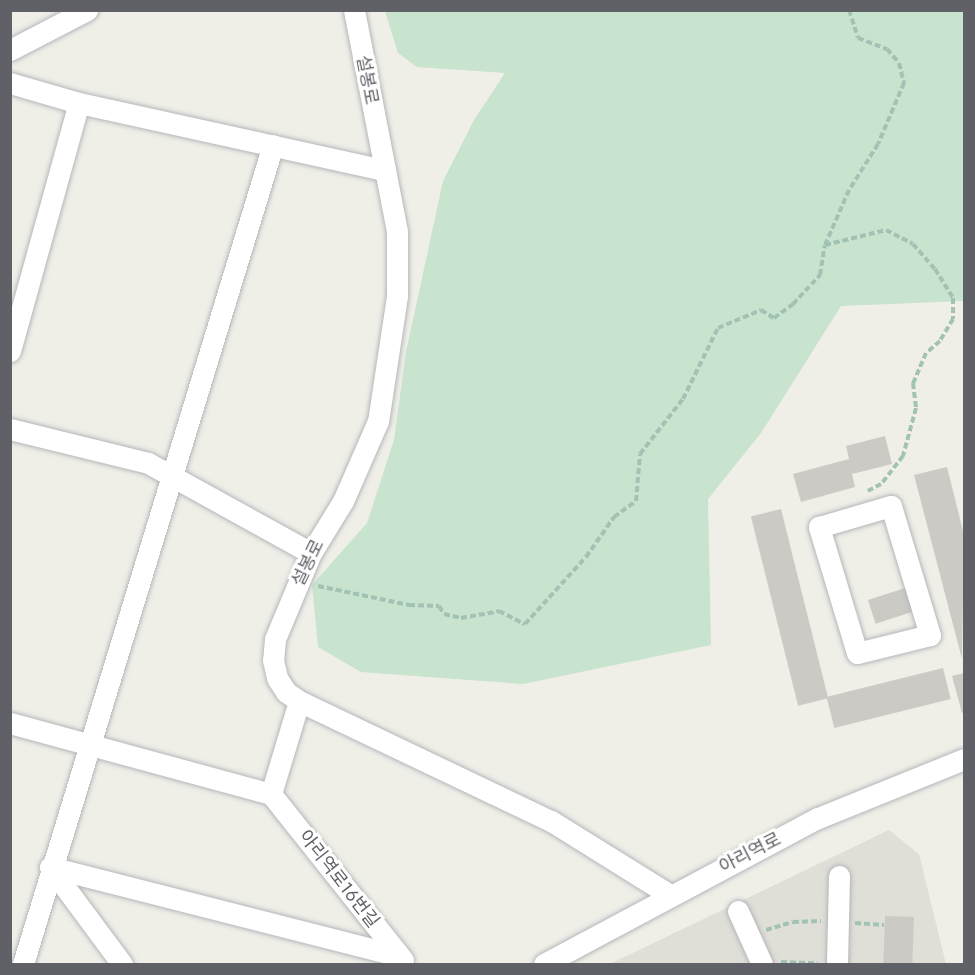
<!DOCTYPE html>
<meta charset="utf-8">
<style>
body{margin:0}
#map{position:relative;width:975px;height:975px;overflow:hidden;background:#efefe8;font-family:Jost,"Noto Sans KR",sans-serif}
div>[style]{position:absolute}
.education>*{inset:0;background:#dfded7}
.green>*{inset:0;background:#c8e3ce}
.building>*{inset:0;background:#cbcac5;transform-origin:0 0}
.path>*{height:4px;margin-top:-2px;transform-origin:0;background:repeating-linear-gradient(90deg,#a2c3b3 0 6px,transparent 0 9px)}
.roads{filter:drop-shadow(0 0 2px #b5b6bb) drop-shadow(0 0 2px #b5b6bb)}
.minor>*{height:21px;margin:-10.5px;padding:0 10.5px;transform-origin:10.5px;border-radius:10.5px;background:#fff}
span{translate:-50% -50%;white-space:nowrap;text-align:center;line-height:1.15;-webkit-text-stroke:6px #fff;paint-order:stroke}
.street-label{font-size:18px;color:#5f6166}
.frame{position:absolute;inset:0;border:12px solid #5f6166;pointer-events:none}
</style>
<div id="map">
<div class="education">
<i style="clip-path:polygon(889px 830px,919px 854px,946px 964px,610px 964px)"></i>
</div>
<div class="green">
<i style="clip-path:polygon(385px 11px,964px 11px,964px 301px,841px 306px,761px 433px,708px 499px,711px 645px,523px 684px,361px 672px,318px 647px,312px 585px,367px 523px,394px 440px,406px 352px,443px 181px,474px 120px,505px 73px,417px 67px,398px 53px)"></i>
</div>
<div class="building">
<i style="clip-path:polygon(885px 436px,892px 464px,852px 474px,855px 487px,801px 502px,793px 474px,849px 459px,846px 446px)"></i>
<i style="clip-path:polygon(947px 467px,964px 535px,962px 659px,914px 475px)"></i>
<i style="left:781px;top:509px;width:195px;height:31px;rotate:76deg"></i>
<i style="left:905px;top:588px;width:25px;height:39px;rotate:72deg"></i>
<i style="left:943px;top:668px;width:32px;height:120px;rotate:76deg"></i>
<i style="clip-path:polygon(964px 673px,964px 712px,962px 713px,952px 676px)"></i>
<i style="left:885px;top:916px;width:29px;height:48px;rotate:2deg"></i>
</div>
<div class="path">
<i style="left:849px;top:10px;width:29px;rotate:72deg"></i>
<i style="left:858px;top:38px;width:31px;rotate:21deg"></i>
<i style="left:887px;top:49px;width:18px;rotate:49deg"></i>
<i style="left:899px;top:63px;width:21px;rotate:76deg"></i>
<i style="left:904px;top:83px;width:66px;rotate:113.1deg"></i>
<i style="left:878px;top:144px;width:54px;rotate:122.2deg"></i>
<i style="left:849px;top:190px;width:60px;rotate:113.6deg"></i>
<i style="left:825px;top:245px;width:63px;rotate:-13.8deg"></i>
<i style="left:886px;top:230px;width:30px;rotate:27deg"></i>
<i style="left:913px;top:244px;width:33px;rotate:49deg"></i>
<i style="left:935px;top:269px;width:34px;rotate:58deg"></i>
<i style="left:953px;top:298px;width:21px;rotate:90deg"></i>
<i style="left:953px;top:319px;width:26px;rotate:121deg"></i>
<i style="left:940px;top:341px;width:18px;rotate:139deg"></i>
<i style="left:926px;top:353px;width:33px;rotate:113deg"></i>
<i style="left:913px;top:383px;width:25px;rotate:83deg"></i>
<i style="left:916px;top:408px;width:50px;rotate:105.2deg"></i>
<i style="left:903px;top:456px;width:36px;rotate:128deg"></i>
<i style="left:881px;top:484px;width:15px;rotate:152deg"></i>
<i style="left:318px;top:586px;width:93px;rotate:11.8deg"></i>
<i style="left:409px;top:605px;width:30px;rotate:2deg"></i>
<i style="left:439px;top:606px;width:9px;rotate:58deg"></i>
<i style="left:444px;top:614px;width:17px;rotate:13deg"></i>
<i style="left:461px;top:618px;width:39px;rotate:-10deg"></i>
<i style="left:499px;top:611px;width:29px;rotate:27deg"></i>
<i style="left:525px;top:624px;width:91px;rotate:-47.7deg"></i>
<i style="left:586px;top:557px;width:49px;rotate:-55deg"></i>
<i style="left:614px;top:517px;width:27px;rotate:-36deg"></i>
<i style="left:636px;top:501px;width:47px;rotate:-85.1deg"></i>
<i style="left:640px;top:454px;width:70px;rotate:-52deg"></i>
<i style="left:683px;top:399px;width:79px;rotate:-63.8deg"></i>
<i style="left:718px;top:328px;width:47px;rotate:-22.7deg"></i>
<i style="left:761px;top:310px;width:15px;rotate:32deg"></i>
<i style="left:774px;top:318px;width:24px;rotate:-36deg"></i>
<i style="left:793px;top:304px;width:40px;rotate:-47deg"></i>
<i style="left:820px;top:275px;width:30px;rotate:-81deg"></i>
<i style="left:855px;top:923px;width:29px;rotate:4deg"></i>
<i style="left:766px;top:930px;width:28px;rotate:-17deg"></i>
<i style="left:793px;top:922px;width:28px;rotate:-2deg"></i>
<i style="left:781px;top:962px;width:37px;rotate:2deg"></i>
</div>
<div class="roads">
<div class="minor">
<i style="left:354px;top:10px;width:225px;rotate:79deg"></i>
<i style="left:397px;top:231px;width:65px;rotate:90deg"></i>
<i style="left:397px;top:296px;width:126px;rotate:98.6deg"></i>
<i style="left:378px;top:421px;width:87px;rotate:113.6deg"></i>
<i style="left:343px;top:501px;width:61px;rotate:121.6deg"></i>
<i style="left:311px;top:553px;width:93px;rotate:112.7deg"></i>
<i style="left:275px;top:639px;width:21px;rotate:95deg"></i>
<i style="left:273px;top:660px;width:18px;rotate:77deg"></i>
<i style="left:277px;top:678px;width:17px;rotate:57deg"></i>
<i style="left:286px;top:692px;width:16px;rotate:35deg"></i>
<i style="left:299px;top:701px;width:279px;rotate:25.5deg"></i>
<i style="left:551px;top:821px;width:140px;rotate:31.9deg"></i>
<i style="left:10px;top:50px;width:87px;rotate:-27.5deg"></i>
<i style="left:10px;top:83px;width:72px;rotate:16.2deg"></i>
<i style="left:79px;top:103px;width:313px;rotate:12.4deg"></i>
<i style="left:10px;top:351px;width:257px;rotate:-74.5deg"></i>
<i style="left:10px;top:429px;width:142px;rotate:13.8deg"></i>
<i style="left:148px;top:463px;width:186px;rotate:28.9deg"></i>
<i style="left:891px;top:506px;width:135px;rotate:73.2deg"></i>
<i style="left:930px;top:635px;width:75px;rotate:166.1deg"></i>
<i style="left:857px;top:653px;width:132px;rotate:-106.8deg"></i>
<i style="left:819px;top:527px;width:75px;rotate:-16.3deg"></i>
<i style="left:10px;top:723px;width:270px;rotate:15.2deg"></i>
<i style="left:271px;top:794px;width:97px;rotate:-73.2deg"></i>
<i style="left:271px;top:794px;width:212px;rotate:51.5deg"></i>
<i style="left:50px;top:867px;width:361px;rotate:14.3deg"></i>
<i style="left:50px;top:867px;width:121px;rotate:53.4deg"></i>
<i style="left:738px;top:911px;width:58px;rotate:65.6deg"></i>
<i style="left:23px;top:964px;width:856px;rotate:-73.03deg"></i>
<i style="left:544px;top:964px;width:310px;rotate:-28.1deg"></i>
<i style="left:818px;top:818px;width:157px;rotate:-22deg"></i>
<i style="left:837px;top:964px;width:88px;rotate:-88.7deg"></i>
</div>
</div>
<div class="street-label">
<span style="left:367px;top:80px;rotate:79deg">설봉로</span>
<span style="left:308px;top:563px;rotate:-64deg">설봉로</span>
<span style="left:750px;top:853px;rotate:-27deg">아리역로</span>
<span style="left:339px;top:879px;rotate:52deg">아리역로16번길</span>
</div>
<div class="frame"></div>
</div>
